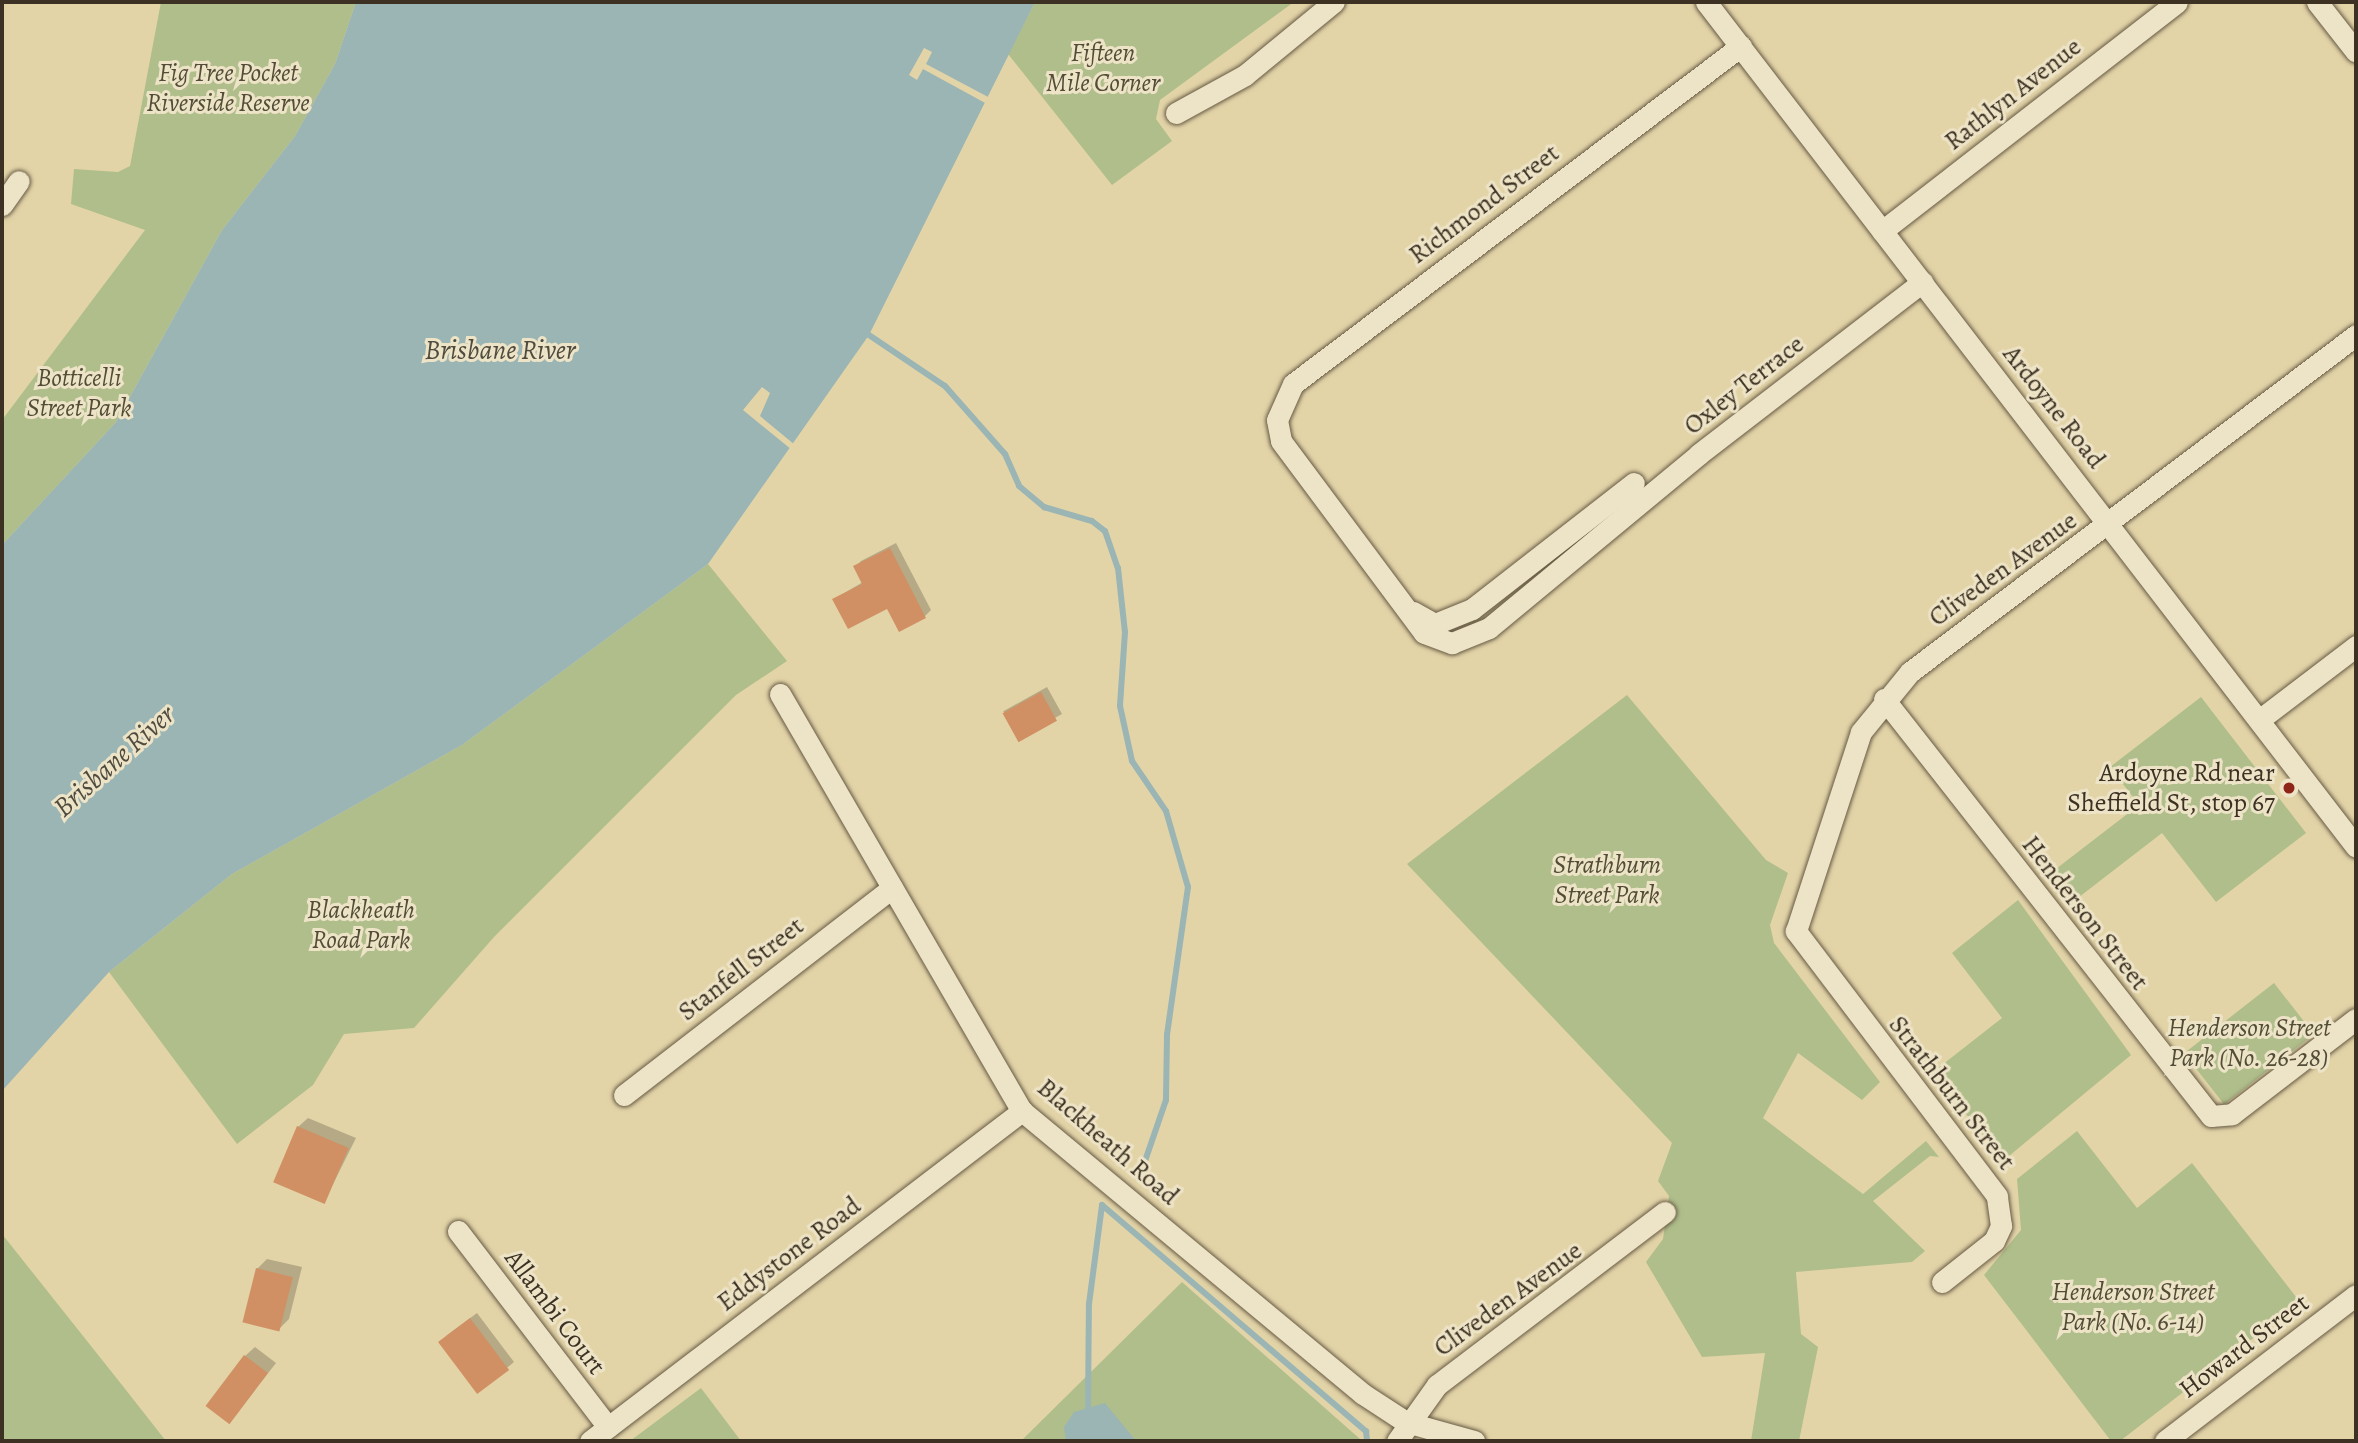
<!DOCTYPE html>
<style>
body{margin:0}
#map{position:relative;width:2358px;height:1443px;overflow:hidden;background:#e3d4a8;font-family:Alegreya,serif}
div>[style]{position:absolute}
.green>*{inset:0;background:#afbe8b;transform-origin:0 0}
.water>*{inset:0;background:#9ab5b4}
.pier>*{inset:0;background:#e3d4a8}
.shadow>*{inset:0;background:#0003;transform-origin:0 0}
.stream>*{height:6px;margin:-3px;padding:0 3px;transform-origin:3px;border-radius:3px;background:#9ab5b4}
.building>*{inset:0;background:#d19063;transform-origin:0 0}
.roads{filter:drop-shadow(0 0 2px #665a44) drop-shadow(0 0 2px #665a44)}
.minor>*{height:21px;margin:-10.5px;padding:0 10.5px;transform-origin:10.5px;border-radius:10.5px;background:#ede3c6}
.dots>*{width:19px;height:19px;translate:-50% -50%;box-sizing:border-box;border:4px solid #ede3c6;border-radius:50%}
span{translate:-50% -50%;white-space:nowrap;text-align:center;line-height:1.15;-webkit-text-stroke:6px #ede3c6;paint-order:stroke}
.park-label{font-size:26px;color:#534d37;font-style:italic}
.street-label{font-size:26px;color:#3c3122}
.poi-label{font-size:26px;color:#3c3122}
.right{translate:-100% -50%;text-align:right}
.water-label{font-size:28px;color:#4f4b3f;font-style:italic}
.frame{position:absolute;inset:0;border:4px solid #3c3122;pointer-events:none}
</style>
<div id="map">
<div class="green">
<i style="clip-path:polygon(161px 2px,356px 2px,335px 64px,295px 136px,222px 230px,116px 422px,2px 545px,2px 420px,145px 230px,71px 204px,74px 169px,118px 172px,130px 166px)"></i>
<i style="clip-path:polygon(1035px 2px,1294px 2px,1160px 100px,1156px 119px,1172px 141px,1112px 185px,1008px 54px)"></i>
<i style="clip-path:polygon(708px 564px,787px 661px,736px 695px,494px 937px,414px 1028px,344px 1034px,313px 1085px,237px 1144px,109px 972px,232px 874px,462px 745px)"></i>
<i style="clip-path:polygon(1627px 695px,1766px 860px,1788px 873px,1770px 925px,1774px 943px,1880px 1082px,1862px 1100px,1798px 1053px,1763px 1118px,1863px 1194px,1926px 1141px,1939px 1157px,1930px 1156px,1873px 1201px,1925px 1251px,1912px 1262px,1796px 1272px,1801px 1334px,1818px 1347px,1799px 1441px,1751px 1441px,1765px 1353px,1702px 1357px,1646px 1262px,1663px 1239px,1669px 1196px,1658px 1181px,1672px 1143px,1407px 864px)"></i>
<i style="clip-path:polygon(2201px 697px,2306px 833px,2216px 902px,2162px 833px,2070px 904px,2048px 875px,2139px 805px,2110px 767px)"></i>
<i style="clip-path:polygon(2018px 900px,2131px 1055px,2003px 1161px,1933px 1072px,2002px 1018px,1952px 953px)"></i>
<i style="left:2274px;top:983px;width:65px;height:114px;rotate:52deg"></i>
<i style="clip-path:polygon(2077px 1131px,2137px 1208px,2192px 1163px,2300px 1302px,2120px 1441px,2111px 1441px,1984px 1275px,2021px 1230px,2017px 1179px)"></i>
<i style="clip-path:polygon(2px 1234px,122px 1385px,166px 1441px,4px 1441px)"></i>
<i style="clip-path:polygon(1182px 1282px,1360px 1439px,1359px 1441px,1021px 1441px)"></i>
<i style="clip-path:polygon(701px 1388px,741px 1441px,630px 1441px)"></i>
</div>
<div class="water">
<i style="clip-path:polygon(356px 2px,1035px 2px,869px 335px,708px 564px,462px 745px,232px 874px,109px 972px,2px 1091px,2px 545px,116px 422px,222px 230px,295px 136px,335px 64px)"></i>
<i style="clip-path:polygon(1105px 1403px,1136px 1441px,1066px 1441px,1064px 1427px,1074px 1412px)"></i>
</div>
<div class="pier">
<i style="clip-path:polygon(924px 48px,932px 52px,926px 64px,990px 98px,987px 104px,923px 69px,917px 80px,909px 75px)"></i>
<i style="clip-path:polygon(762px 387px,770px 393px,760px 416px,795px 445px,792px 450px,743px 410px)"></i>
</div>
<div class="shadow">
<i style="clip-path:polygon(896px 543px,931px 610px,925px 616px,834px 599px,863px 582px,855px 567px,861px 561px)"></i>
<i style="left:1047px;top:687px;width:31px;height:50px;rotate:61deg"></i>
<i style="clip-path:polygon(308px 1118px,356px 1138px,324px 1202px,298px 1127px)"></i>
<i style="clip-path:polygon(267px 1259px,302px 1267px,289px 1319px,279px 1329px,257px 1269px)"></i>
<i style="clip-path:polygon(477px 1313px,514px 1362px,478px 1392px,446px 1336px)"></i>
<i style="clip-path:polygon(255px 1347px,276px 1363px,230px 1422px,245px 1356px)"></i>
</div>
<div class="stream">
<i style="left:863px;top:331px;width:99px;rotate:33.9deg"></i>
<i style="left:945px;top:386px;width:91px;rotate:48.6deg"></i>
<i style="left:1005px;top:454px;width:35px;rotate:66deg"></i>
<i style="left:1019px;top:486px;width:33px;rotate:40deg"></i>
<i style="left:1044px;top:507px;width:50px;rotate:16.3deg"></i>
<i style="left:1092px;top:521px;width:16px;rotate:38deg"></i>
<i style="left:1105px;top:531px;width:39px;rotate:71deg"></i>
<i style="left:1118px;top:568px;width:64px;rotate:83.8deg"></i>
<i style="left:1125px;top:632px;width:74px;rotate:93.9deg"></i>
<i style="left:1120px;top:706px;width:56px;rotate:77.7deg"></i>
<i style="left:1132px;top:761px;width:60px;rotate:55.8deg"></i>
<i style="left:1166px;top:811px;width:79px;rotate:73.9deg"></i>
<i style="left:1188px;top:887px;width:149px;rotate:98.1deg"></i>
<i style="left:1167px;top:1035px;width:65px;rotate:90.9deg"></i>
<i style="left:1166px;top:1100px;width:65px;rotate:109deg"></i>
<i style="left:1088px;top:1410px;width:106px;rotate:-89.5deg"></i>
<i style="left:1089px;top:1304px;width:100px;rotate:-82.5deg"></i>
<i style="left:1102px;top:1205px;width:348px;rotate:40.6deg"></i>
<i style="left:1366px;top:1431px;width:10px;rotate:84deg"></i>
</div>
<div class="building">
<i style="clip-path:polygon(890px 548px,926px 618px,899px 632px,887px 609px,848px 629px,832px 599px,862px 584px,853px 566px)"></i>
<i style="left:1041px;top:692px;width:33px;height:44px;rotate:61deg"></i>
<i style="left:297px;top:1126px;width:56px;height:61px;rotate:23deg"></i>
<i style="left:256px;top:1268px;width:38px;height:56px;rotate:14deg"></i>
<i style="left:470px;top:1318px;width:65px;height:40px;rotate:53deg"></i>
<i style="left:244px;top:1355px;width:30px;height:64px;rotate:37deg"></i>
</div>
<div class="roads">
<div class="minor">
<i style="left:1706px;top:2px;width:1066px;rotate:52.43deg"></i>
<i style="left:2317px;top:2px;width:63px;rotate:52deg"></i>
<i style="left:1741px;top:46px;width:561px;rotate:142.97deg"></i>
<i style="left:1293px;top:384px;width:39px;rotate:114deg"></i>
<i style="left:1277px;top:420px;width:21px;rotate:79deg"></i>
<i style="left:1281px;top:441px;width:239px;rotate:53.3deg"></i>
<i style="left:1424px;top:633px;width:30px;rotate:20deg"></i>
<i style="left:1452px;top:643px;width:40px;rotate:-22deg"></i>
<i style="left:1489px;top:628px;width:273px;rotate:-39.6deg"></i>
<i style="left:1699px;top:454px;width:282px;rotate:-37.6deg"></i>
<i style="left:1176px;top:113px;width:79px;rotate:-28.8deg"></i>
<i style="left:1245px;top:75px;width:115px;rotate:-39.4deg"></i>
<i style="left:2px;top:205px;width:29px;rotate:-55deg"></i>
<i style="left:1882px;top:231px;width:373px;rotate:-37.8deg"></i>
<i style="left:1413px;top:612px;width:25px;rotate:29deg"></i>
<i style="left:1435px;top:624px;width:40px;rotate:-22deg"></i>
<i style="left:1472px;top:609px;width:205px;rotate:-37.9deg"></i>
<i style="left:780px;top:694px;width:482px;rotate:59.9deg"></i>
<i style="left:1022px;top:1111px;width:443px;rotate:39.7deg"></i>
<i style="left:1363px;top:1394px;width:51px;rotate:33.1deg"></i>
<i style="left:1406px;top:1422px;width:71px;rotate:15.6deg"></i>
<i style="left:1884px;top:699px;width:530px;rotate:51.9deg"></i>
<i style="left:2211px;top:1116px;width:21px;rotate:-5deg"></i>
<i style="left:2232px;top:1114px;width:156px;rotate:-37.5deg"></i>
<i style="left:2259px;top:720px;width:122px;rotate:-37.3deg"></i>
<i style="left:624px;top:1095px;width:339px;rotate:-37.7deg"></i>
<i style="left:458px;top:1231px;width:247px;rotate:52.6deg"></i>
<i style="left:1942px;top:1282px;width:66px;rotate:-38.3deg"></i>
<i style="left:1994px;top:1241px;width:17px;rotate:-65deg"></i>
<i style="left:2001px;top:1226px;width:30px;rotate:-98deg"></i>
<i style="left:1997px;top:1196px;width:333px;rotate:-127.2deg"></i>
<i style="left:1796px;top:931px;width:209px;rotate:-71.9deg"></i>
<i style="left:1861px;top:732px;width:77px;rotate:-50.8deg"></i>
<i style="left:1910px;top:672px;width:559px;rotate:-37.07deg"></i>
<i style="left:590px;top:1441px;width:544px;rotate:-37.38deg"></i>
<i style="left:1397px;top:1441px;width:69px;rotate:-54.5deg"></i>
<i style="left:1437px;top:1385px;width:286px;rotate:-37.2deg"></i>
<i style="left:2165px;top:1441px;width:240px;rotate:-37.4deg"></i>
</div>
</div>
<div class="dots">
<i style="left:2289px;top:788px;background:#8f2418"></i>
</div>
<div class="park-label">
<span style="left:1103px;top:68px">Fifteen<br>Mile Corner</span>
<span style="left:228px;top:88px">Fig Tree Pocket<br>Riverside Reserve</span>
<span style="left:79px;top:393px">Botticelli<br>Street Park</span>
<span style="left:1607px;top:880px">Strathburn<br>Street Park</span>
<span style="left:361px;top:925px">Blackheath<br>Road Park</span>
<span style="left:2249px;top:1043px">Henderson Street<br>Park (No. 26-28)</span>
<span style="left:2133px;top:1307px">Henderson Street<br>Park (No. 6-14)</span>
</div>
<div class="street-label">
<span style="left:2013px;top:94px;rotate:-38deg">Rathlyn Avenue</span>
<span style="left:1484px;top:204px;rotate:-37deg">Richmond Street</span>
<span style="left:1744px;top:385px;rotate:-38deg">Oxley Terrace</span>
<span style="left:2054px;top:407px;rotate:52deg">Ardoyne Road</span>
<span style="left:2003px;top:569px;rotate:-36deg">Cliveden Avenue</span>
<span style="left:2085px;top:913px;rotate:52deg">Henderson Street</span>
<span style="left:741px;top:969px;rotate:-38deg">Stanfell Street</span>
<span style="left:1952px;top:1093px;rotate:52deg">Strathburn Street</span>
<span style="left:1108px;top:1142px;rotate:41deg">Blackheath Road</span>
<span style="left:789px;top:1254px;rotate:-37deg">Eddystone Road</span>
<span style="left:1508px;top:1299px;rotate:-36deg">Cliveden Avenue</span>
<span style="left:555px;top:1312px;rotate:53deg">Allambi Court</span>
<span style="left:2244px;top:1346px;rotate:-37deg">Howard Street</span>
</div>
<div class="poi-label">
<span class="right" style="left:2275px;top:788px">Ardoyne Rd near<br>Sheffield St, stop 67</span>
</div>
<div class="water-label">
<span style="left:500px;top:350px">Brisbane River</span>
<span style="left:114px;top:761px;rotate:-42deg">Brisbane River</span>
</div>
<div class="frame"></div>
</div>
